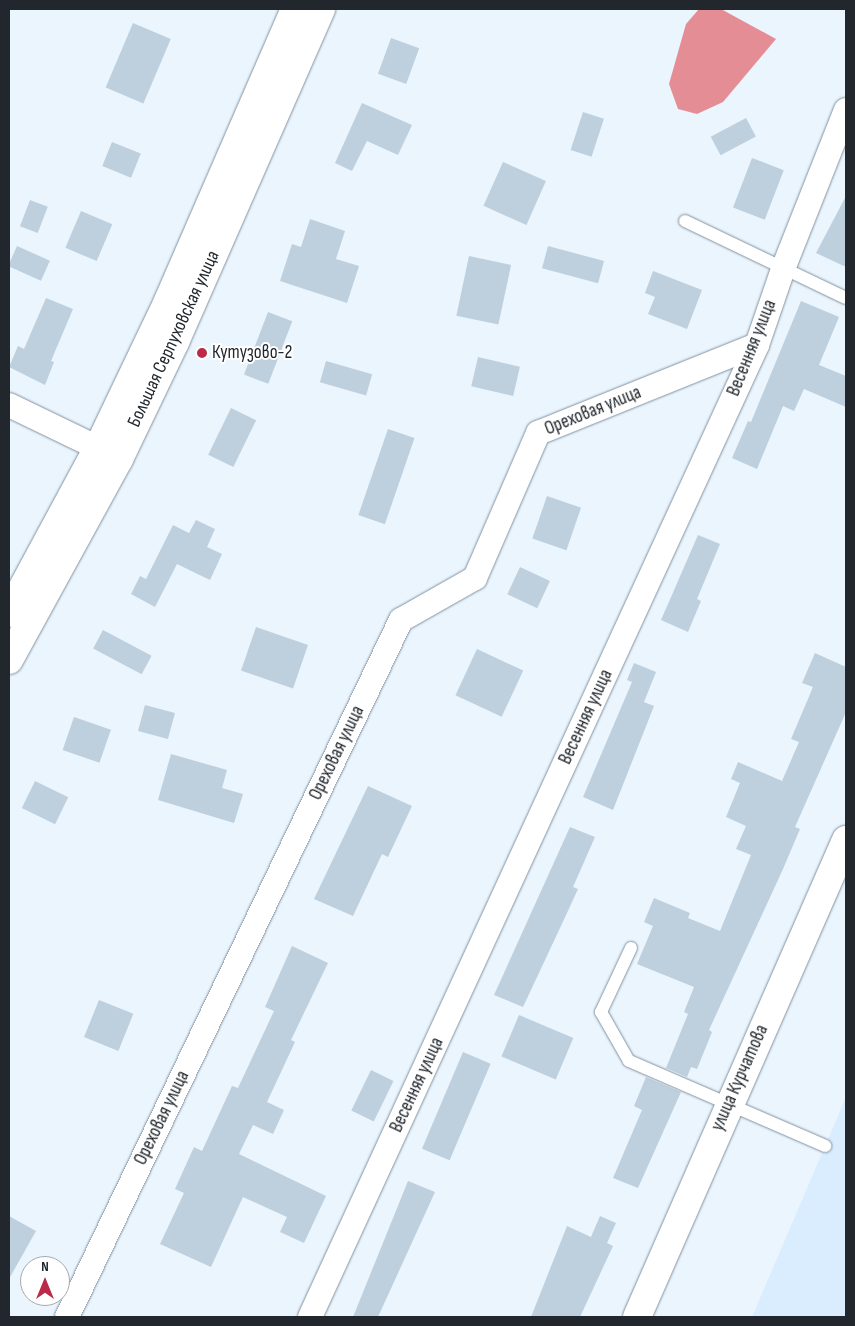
<!DOCTYPE html>
<meta charset="utf-8">
<style>
body{margin:0}
#map{position:relative;width:855px;height:1326px;overflow:hidden;background:#eaf5fe;font-family:"Sofia Sans Condensed",sans-serif}
div>[style]{position:absolute}
.built>*{inset:0;background:#daedfe}
.water>*{inset:0;background:#e58d95}
.building>*{inset:0;background:#becfde;transform-origin:0 0}
.roads{filter:drop-shadow(0 0 1px #82929f) drop-shadow(0 0 1px #82929f)}
.lane>*{height:12px;margin:-6px;padding:0 6px;transform-origin:6px;border-radius:6px;background:#fff}
.street>*{height:24px;margin:-12px;padding:0 12px;transform-origin:12px;border-radius:12px;background:#fff}
.secondary>*{height:28px;margin:-14px;padding:0 14px;transform-origin:14px;border-radius:14px;background:#fff}
.primary>*{height:28px;margin:-14px;padding:0 14px;transform-origin:14px;border-radius:14px;background:#fff}
.dots>*{width:14px;height:14px;translate:-50% -50%;box-sizing:border-box;border:2px solid #fff;border-radius:50%}
span{translate:-50% -50%;white-space:nowrap;text-align:center;line-height:1.15;-webkit-text-stroke:4px #fff;paint-order:stroke}
.street-label{font-size:19px;color:#21272d}
.poi-label{font-size:19px;color:#21272d}
.left{translate:0 -50%;text-align:left}
.frame{position:absolute;inset:0;border:10px solid #21272d;pointer-events:none}
.north{position:absolute;left:20px;top:1256px;width:50px;height:50px;box-sizing:border-box;background:#fff;border:1px solid #a6a9ab;border-radius:50%;rotate:0deg;font-size:14px;font-weight:700;line-height:20px;text-align:center;color:#21272d}
.north::after{content:'';display:block;margin:auto;width:18px;height:22px;background:#bb2a48;clip-path:polygon(50% 0,100% 100%,50% 72%,0 100%)}
</style>
<div id="map">
<div class="built">
<i style="clip-path:polygon(846px 1097px,846px 1317px,752px 1317px)"></i>
</div>
<div class="water">
<i style="clip-path:polygon(699px 9px,721px 9px,776px 39px,723px 102px,697px 114px,678px 109px,669px 84px,686px 24px)"></i>
</div>
<div class="building">
<i style="left:133px;top:23px;width:41px;height:70px;rotate:23deg"></i>
<i style="left:391px;top:38px;width:30px;height:38px;rotate:20deg"></i>
<i style="clip-path:polygon(362px 103px,412px 125px,398px 155px,367px 141px,352px 171px,335px 163px)"></i>
<i style="left:583px;top:112px;width:22px;height:40px;rotate:18deg"></i>
<i style="left:746px;top:118px;width:21px;height:40px;rotate:62deg"></i>
<i style="left:112px;top:142px;width:31px;height:26px;rotate:22deg"></i>
<i style="left:752px;top:158px;width:34px;height:53px;rotate:21deg"></i>
<i style="left:503px;top:162px;width:47px;height:48px;rotate:24deg"></i>
<i style="clip-path:polygon(846px 196px,846px 267px,816px 253px)"></i>
<i style="left:30px;top:200px;width:19px;height:28px;rotate:21deg"></i>
<i style="left:81px;top:211px;width:34px;height:40px;rotate:23deg"></i>
<i style="clip-path:polygon(310px 219px,345px 231px,336px 259px,359px 266px,347px 303px,280px 281px,292px 244px,301px 247px)"></i>
<i style="left:17px;top:246px;width:36px;height:22px;rotate:24deg"></i>
<i style="left:548px;top:246px;width:58px;height:23px;rotate:15deg"></i>
<i style="left:469px;top:256px;width:43px;height:61px;rotate:12deg"></i>
<i style="clip-path:polygon(653px 271px,702px 290px,687px 329px,648px 314px,655px 297px,645px 293px)"></i>
<i style="clip-path:polygon(46px 298px,73px 309px,51px 361px,54px 362px,45px 385px,9px 367px,18px 346px,24px 349px)"></i>
<i style="clip-path:polygon(801px 301px,839px 317px,819px 365px,846px 376px,846px 407px,804px 389px,794px 411px,783px 406px,757px 469px,732px 458px,748px 421px,751px 422px)"></i>
<i style="left:268px;top:312px;width:26px;height:67px;rotate:21deg"></i>
<i style="left:478px;top:357px;width:43px;height:30px;rotate:13deg"></i>
<i style="left:326px;top:361px;width:48px;height:22px;rotate:16deg"></i>
<i style="left:231px;top:408px;width:28px;height:52px;rotate:26deg"></i>
<i style="left:388px;top:429px;width:28px;height:91px;rotate:19deg"></i>
<i style="left:547px;top:496px;width:36px;height:45px;rotate:19deg"></i>
<i style="clip-path:polygon(196px 520px,215px 529px,207px 547px,222px 554px,210px 580px,177px 564px,155px 607px,131px 594px,140px 576px,146px 579px,173px 525px,189px 533px)"></i>
<i style="clip-path:polygon(698px 535px,720px 544px,697px 599px,701px 601px,688px 632px,661px 620px)"></i>
<i style="left:520px;top:567px;width:33px;height:30px;rotate:25deg"></i>
<i style="left:256px;top:627px;width:55px;height:46px;rotate:19deg"></i>
<i style="left:103px;top:630px;width:55px;height:21px;rotate:28deg"></i>
<i style="left:477px;top:649px;width:51px;height:51px;rotate:25deg"></i>
<i style="clip-path:polygon(815px 653px,846px 667px,846px 712px,795px 827px,800px 829px,783px 869px,709px 1030px,712px 1032px,697px 1069px,691px 1067px,687px 1077px,666px 1068px,688px 1014px,684px 1012px,694px 987px,637px 964px,653px 926px,644px 922px,654px 898px,690px 913px,688px 918px,720px 931px,751px 855px,736px 849px,746px 826px,726px 817px,740px 783px,731px 779px,738px 762px,782px 781px,799px 742px,791px 739px,813px 687px,802px 683px)"></i>
<i style="clip-path:polygon(634px 663px,656px 672px,644px 702px,654px 706px,613px 810px,583px 797px,632px 682px,627px 680px)"></i>
<i style="left:145px;top:705px;width:31px;height:27px;rotate:15deg"></i>
<i style="left:74px;top:717px;width:39px;height:35px;rotate:19deg"></i>
<i style="clip-path:polygon(171px 754px,227px 770px,222px 788px,243px 794px,234px 823px,158px 800px)"></i>
<i style="left:35px;top:781px;width:37px;height:30px;rotate:26deg"></i>
<i style="clip-path:polygon(368px 786px,412px 806px,388px 857px,382px 854px,353px 916px,314px 899px)"></i>
<i style="clip-path:polygon(570px 827px,595px 837px,573px 887px,578px 889px,567px 913px,523px 1007px,494px 995px)"></i>
<i style="clip-path:polygon(292px 946px,328px 963px,291px 1040px,295px 1042px,267px 1102px,284px 1110px,273px 1134px,253px 1125px,239px 1154px,326px 1196px,304px 1243px,280px 1232px,287px 1217px,243px 1197px,211px 1267px,160px 1244px,184px 1193px,175px 1189px,194px 1147px,202px 1151px,232px 1086px,238px 1088px,274px 1011px,265px 1007px)"></i>
<i style="left:99px;top:1000px;width:37px;height:40px;rotate:22deg"></i>
<i style="left:519px;top:1015px;width:59px;height:45px;rotate:23deg"></i>
<i style="left:463px;top:1052px;width:30px;height:105px;rotate:23deg"></i>
<i style="left:371px;top:1070px;width:25px;height:45px;rotate:26deg"></i>
<i style="clip-path:polygon(646px 1077px,681px 1092px,638px 1188px,613px 1178px,642px 1110px,634px 1106px)"></i>
<i style="clip-path:polygon(408px 1181px,435px 1192px,378px 1317px,353px 1317px)"></i>
<i style="clip-path:polygon(9px 1216px,36px 1231px,9px 1279px)"></i>
<i style="clip-path:polygon(600px 1216px,616px 1223px,607px 1243px,613px 1246px,580px 1317px,531px 1317px,567px 1226px,591px 1237px)"></i>
</div>
<div class="roads">
<div class="lane">
<i style="left:685px;top:221px;width:178px;rotate:25.6deg"></i>
<i style="left:631px;top:948px;width:71px;rotate:115.1deg"></i>
<i style="left:601px;top:1012px;width:56px;rotate:60.3deg"></i>
<i style="left:629px;top:1061px;width:214px;rotate:23.4deg"></i>
</div>
<div class="street">
<i style="left:9px;top:405px;width:99px;rotate:25.8deg"></i>
<i style="left:67px;top:1317px;width:773px;rotate:-64.4deg"></i>
<i style="left:401px;top:620px;width:85px;rotate:-29.6deg"></i>
<i style="left:475px;top:578px;width:158px;rotate:-66.5deg"></i>
<i style="left:538px;top:433px;width:236px;rotate:-21.9deg"></i>
<i style="left:310px;top:1317px;width:1070px;rotate:-65.3deg"></i>
<i style="left:757px;top:345px;width:80px;rotate:-71.1deg"></i>
<i style="left:783px;top:269px;width:171px;rotate:-68.4deg"></i>
</div>
<div class="secondary">
<i style="left:637px;top:1317px;width:521px;rotate:-66.34deg"></i>
</div>
<div class="primary">
<i style="left:9px;top:613px;width:187px;rotate:-61.7deg"></i>
<i style="left:98px;top:448px;width:163px;rotate:-64.5deg"></i>
<i style="left:168px;top:301px;width:318px;rotate:-66.5deg"></i>
<i style="left:9px;top:660px;width:229px;rotate:-61.3deg"></i>
<i style="left:119px;top:459px;width:130px;rotate:-64.4deg"></i>
<i style="left:175px;top:342px;width:364px;rotate:-66.3deg"></i>
</div>
</div>
<div class="dots">
<i style="left:202px;top:353px;background:#bb2a48"></i>
</div>
<div class="street-label">
<span style="left:174px;top:339px;rotate:-65deg">Большая Серпуховская улица</span>
<span style="left:752px;top:348px;rotate:-68deg">Весенняя улица</span>
<span style="left:593px;top:411px;rotate:-22deg">Ореховая улица</span>
<span style="left:586px;top:717px;rotate:-65deg">Весенняя улица</span>
<span style="left:337px;top:753px;rotate:-64deg">Ореховая улица</span>
<span style="left:740px;top:1078px;rotate:-66deg">улица Курчатова</span>
<span style="left:417px;top:1085px;rotate:-65deg">Весенняя улица</span>
<span style="left:162px;top:1118px;rotate:-64deg">Ореховая улица</span>
</div>
<div class="poi-label">
<span class="left" style="left:212px;top:353px">Кутузово-2</span>
</div>
<div class="frame"></div>
<div class="north">N</div>
</div>
